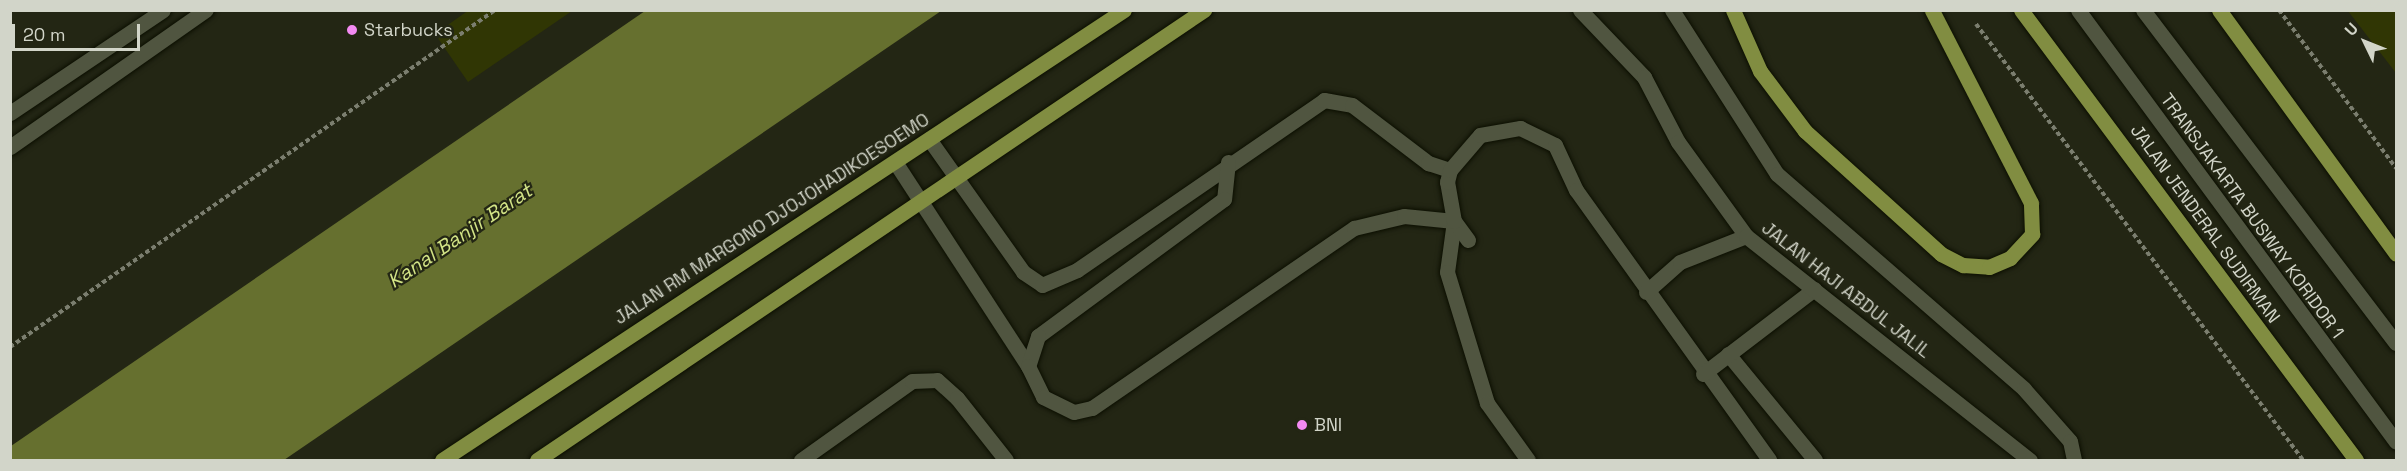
<!DOCTYPE html>
<style>
body{margin:0}
#map{position:relative;width:2407px;height:471px;overflow:hidden;background:#232614;font-family:"Space Grotesk",sans-serif}
div>[style]{position:absolute}
.green>*{inset:0;background:#303604}
.water>*{inset:0;background:#66702f}
.path>*{height:4px;margin-top:-2px;transform-origin:0;background:repeating-linear-gradient(90deg,#7b7e6f 0 4.5px,transparent 0 7.5px)}
.roads{filter:drop-shadow(0 0 2px #0c0f01) drop-shadow(0 0 2px #0c0f01)}
.service>*{height:15px;margin:-7.5px;padding:0 7.5px;transform-origin:7.5px;border-radius:7.5px;background:#505540}
.tertiary>*{height:15px;margin:-7.5px;padding:0 7.5px;transform-origin:7.5px;border-radius:7.5px;background:#505540}
.primary>*{height:15px;margin:-7.5px;padding:0 7.5px;transform-origin:7.5px;border-radius:7.5px;background:#818d41}
.dots>*{width:16px;height:16px;translate:-50% -50%;box-sizing:border-box;border:3px solid #232614;border-radius:50%}
span{translate:-50% -50%;white-space:nowrap;text-align:center;line-height:1.15;-webkit-text-stroke:4.5px #232614;paint-order:stroke}
.poi-label{font-size:18px;color:#d2d5c9}
.left{translate:0 -50%;text-align:left}
.street-label{font-size:18px;color:#d2d5c9}
.water-label{font-size:20px;color:#d3e486;font-style:italic}
.frame{position:absolute;inset:0;border:12px solid #d2d5c9;pointer-events:none}
.north{position:absolute;left:2335px;top:12px;width:60px;height:60px;-webkit-text-stroke:4px #232614;paint-order:stroke;rotate:313deg;font-size:16px;font-weight:700;line-height:24px;text-align:center;color:#d2d5c9}
.north::after{content:'';display:block;margin:auto;width:21px;height:27px;background:#d2d5c9;clip-path:polygon(50% 0,100% 100%,50% 72%,0 100%)}
.scale{position:absolute;left:12px;top:24px;width:128px;height:27px;box-sizing:border-box;border:3px solid #d2d5c9;border-top:0;padding-left:8px;font-size:18px;line-height:21px;white-space:nowrap;color:#d2d5c9;-webkit-text-stroke:4px #232614;paint-order:stroke}
</style>
<div id="map">
<div class="green">
<i style="clip-path:polygon(469px 10px,572px 10px,572px 11px,468px 82px,435px 34px)"></i>
<i style="clip-path:polygon(2348px 11px,2396px 11px,2396px 73px)"></i>
</div>
<div class="water">
<i style="clip-path:polygon(645px 11px,941px 11px,284px 460px,11px 460px,11px 446px)"></i>
</div>
<div class="path">
<i style="left:2279px;top:10px;width:197px;rotate:53.5deg"></i>
<i style="left:1976px;top:24px;width:545px;rotate:53.13deg"></i>
<i style="left:10px;top:347px;width:591px;rotate:-34.79deg"></i>
</div>
<div class="roads">
<div class="service">
<i style="left:2078px;top:10px;width:536px;rotate:53.64deg"></i>
<i style="left:2143px;top:10px;width:418px;rotate:52.8deg"></i>
<i style="left:10px;top:113px;width:184px;rotate:-33.9deg"></i>
<i style="left:929px;top:139px;width:163px;rotate:54.7deg"></i>
<i style="left:1023px;top:272px;width:23px;rotate:34deg"></i>
<i style="left:1042px;top:285px;width:38px;rotate:-23deg"></i>
<i style="left:1077px;top:270px;width:300px;rotate:-34.5deg"></i>
<i style="left:1324px;top:100px;width:28px;rotate:10deg"></i>
<i style="left:1352px;top:105px;width:96px;rotate:37.3deg"></i>
<i style="left:1428px;top:163px;width:23px;rotate:18deg"></i>
<i style="left:10px;top:147px;width:239px;rotate:-35deg"></i>
<i style="left:895px;top:162px;width:244px;rotate:56.9deg"></i>
<i style="left:1228px;top:162px;width:37px;rotate:96deg"></i>
<i style="left:1224px;top:199px;width:231px;rotate:143.6deg"></i>
<i style="left:1038px;top:336px;width:32px;rotate:108deg"></i>
<i style="left:1028px;top:366px;width:34px;rotate:64deg"></i>
<i style="left:1043px;top:397px;width:34px;rotate:26deg"></i>
<i style="left:1074px;top:412px;width:18px;rotate:-13deg"></i>
<i style="left:1092px;top:408px;width:318px;rotate:-34.5deg"></i>
<i style="left:1354px;top:228px;width:51px;rotate:-13.5deg"></i>
<i style="left:1404px;top:216px;width:50px;rotate:5.7deg"></i>
<i style="left:1454px;top:221px;width:51px;rotate:97.8deg"></i>
<i style="left:1447px;top:272px;width:137px;rotate:73deg"></i>
<i style="left:1487px;top:403px;width:70px;rotate:54.3deg"></i>
<i style="left:1468px;top:240px;width:24px;rotate:-126deg"></i>
<i style="left:1454px;top:221px;width:40px;rotate:-100deg"></i>
<i style="left:1447px;top:182px;width:12px;rotate:-76deg"></i>
<i style="left:1450px;top:170px;width:46px;rotate:-49.4deg"></i>
<i style="left:1480px;top:135px;width:41px;rotate:-9.9deg"></i>
<i style="left:1520px;top:128px;width:39px;rotate:26deg"></i>
<i style="left:1555px;top:145px;width:50px;rotate:65deg"></i>
<i style="left:1576px;top:190px;width:332px;rotate:54.4deg"></i>
<i style="left:1646px;top:292px;width:45px;rotate:-41.4deg"></i>
<i style="left:1680px;top:262px;width:71px;rotate:-21.5deg"></i>
<i style="left:1728px;top:354px;width:137px;rotate:50.6deg"></i>
<i style="left:1703px;top:374px;width:140px;rotate:-37.4deg"></i>
<i style="left:801px;top:460px;width:136px;rotate:-35.4deg"></i>
<i style="left:912px;top:381px;width:25px;rotate:-2deg"></i>
<i style="left:937px;top:380px;width:27px;rotate:42deg"></i>
<i style="left:957px;top:398px;width:79px;rotate:51.7deg"></i>
</div>
<div class="tertiary">
<i style="left:1580px;top:10px;width:93px;rotate:46.3deg"></i>
<i style="left:1644px;top:77px;width:73px;rotate:62.4deg"></i>
<i style="left:1678px;top:142px;width:116px;rotate:54.1deg"></i>
<i style="left:1746px;top:236px;width:362px;rotate:38.3deg"></i>
<i style="left:1672px;top:10px;width:195px;rotate:57.4deg"></i>
<i style="left:1777px;top:174px;width:327px;rotate:41deg"></i>
<i style="left:2024px;top:389px;width:69px;rotate:48.5deg"></i>
<i style="left:2070px;top:441px;width:19px;rotate:78deg"></i>
</div>
<div class="primary">
<i style="left:1733px;top:10px;width:67px;rotate:66.1deg"></i>
<i style="left:1760px;top:71px;width:75px;rotate:53.1deg"></i>
<i style="left:1805px;top:131px;width:183px;rotate:42.1deg"></i>
<i style="left:1941px;top:254px;width:25px;rotate:27deg"></i>
<i style="left:1963px;top:265px;width:26px;rotate:4deg"></i>
<i style="left:1989px;top:267px;width:23px;rotate:-23deg"></i>
<i style="left:2010px;top:258px;width:33px;rotate:-47deg"></i>
<i style="left:2032px;top:234px;width:31px;rotate:-92deg"></i>
<i style="left:2031px;top:203px;width:217px;rotate:-117.2deg"></i>
<i style="left:2021px;top:10px;width:561px;rotate:53.33deg"></i>
<i style="left:2219px;top:10px;width:301px;rotate:54deg"></i>
<i style="left:442px;top:460px;width:817px;rotate:-33.42deg"></i>
<i style="left:537px;top:460px;width:805px;rotate:-34.01deg"></i>
</div>
</div>
<div class="dots">
<i style="left:352px;top:30px;background:#f38af2"></i>
<i style="left:1302px;top:425px;background:#f38af2"></i>
</div>
<div class="poi-label">
<span class="left" style="left:364px;top:30px">Starbucks</span>
<span class="left" style="left:1314px;top:425px">BNI</span>
</div>
<div class="street-label">
<span style="left:2252px;top:216px;rotate:54deg">TRANSJAKARTA BUSWAY KORIDOR 1</span>
<span style="left:772px;top:219px;rotate:-33deg">JALAN RM MARGONO DJOJOHADIKOESOEMO</span>
<span style="left:2205px;top:224px;rotate:54deg">JALAN JENDERAL SUDIRMAN</span>
<span style="left:1846px;top:290px;rotate:38deg">JALAN HAJI ABDUL JALIL</span>
</div>
<div class="water-label">
<span style="left:460px;top:236px;rotate:-34deg">Kanal Banjir Barat</span>
</div>
<div class="frame"></div>
<div class="north">U</div>
<div class="scale">20 m</div>
</div>
